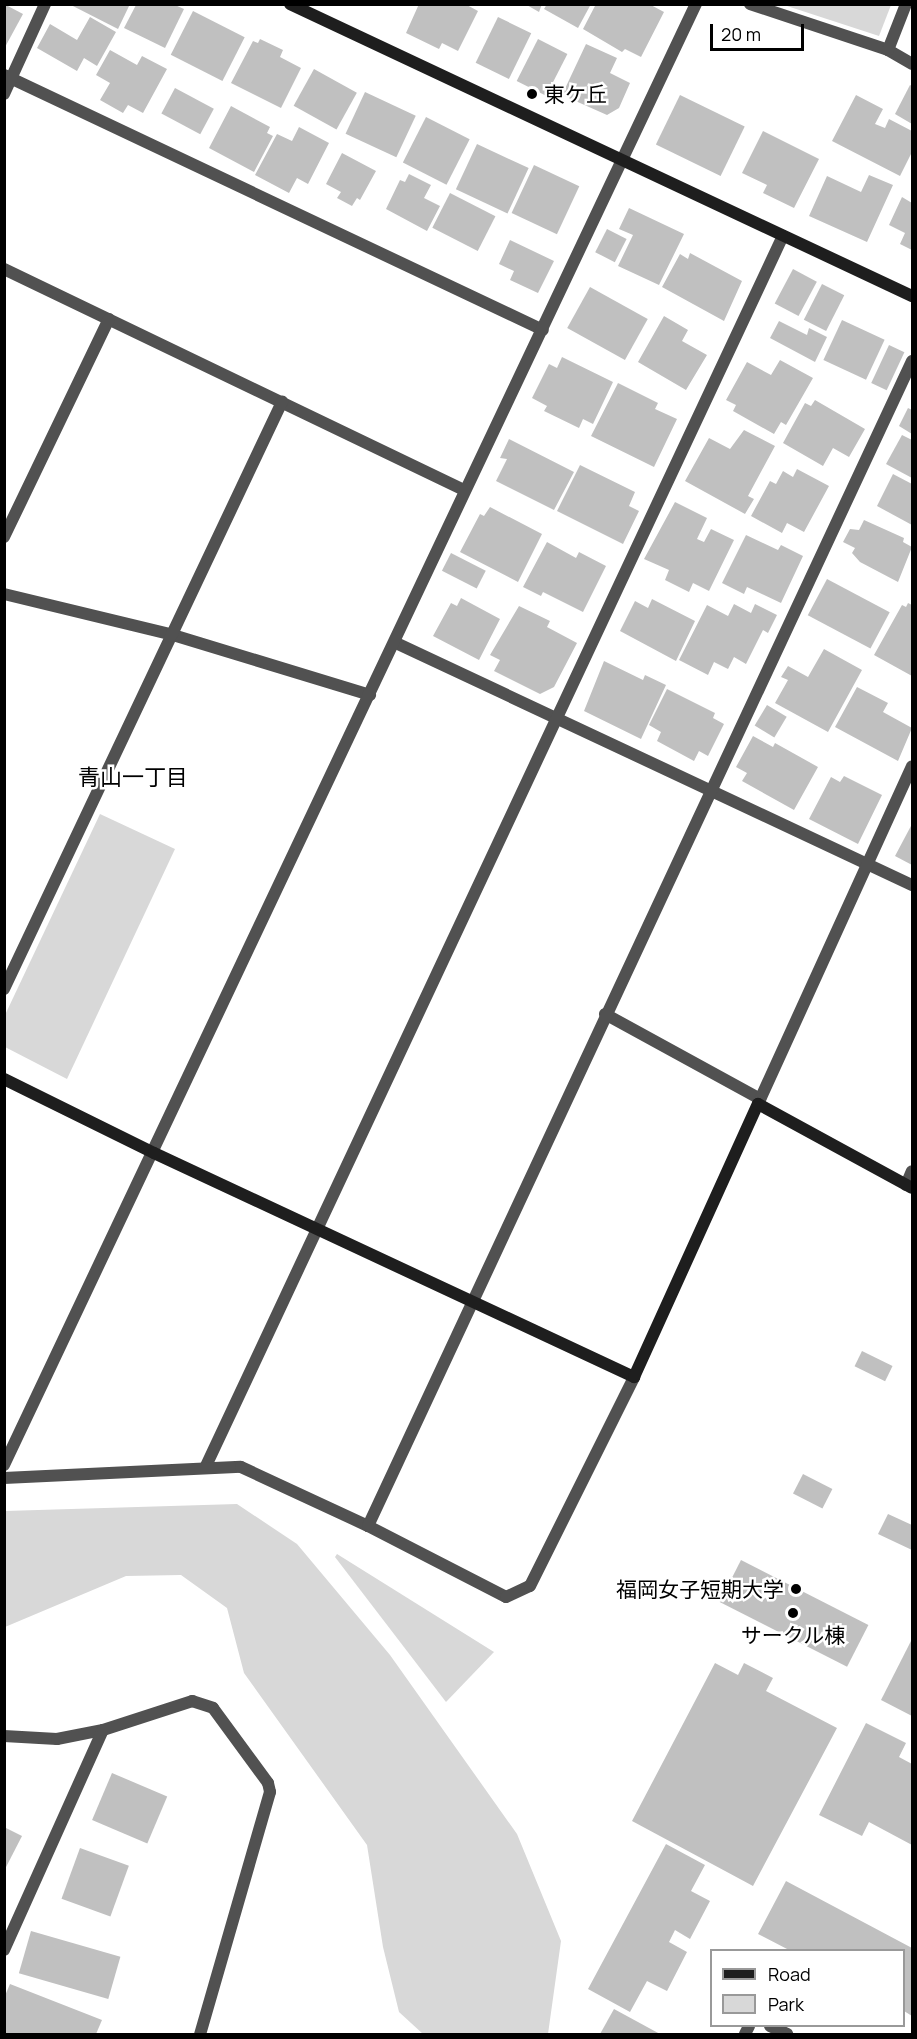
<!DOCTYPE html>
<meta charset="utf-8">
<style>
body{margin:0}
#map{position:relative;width:917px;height:2039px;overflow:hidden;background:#fff;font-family:Manrope,"Noto Sans JP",sans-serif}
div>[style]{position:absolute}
.green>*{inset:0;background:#d8d8d8}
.building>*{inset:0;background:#c0c0c0;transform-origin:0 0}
.lane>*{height:12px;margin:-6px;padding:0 6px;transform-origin:6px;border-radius:6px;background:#515151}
.street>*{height:12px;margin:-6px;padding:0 6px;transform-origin:6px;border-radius:6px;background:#515151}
.secondary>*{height:12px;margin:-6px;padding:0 6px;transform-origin:6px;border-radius:6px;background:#1e1e1e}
.dots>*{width:16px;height:16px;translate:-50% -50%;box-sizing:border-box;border:3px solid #fff;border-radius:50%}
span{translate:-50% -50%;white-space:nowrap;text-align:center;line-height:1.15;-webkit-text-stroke:5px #fff;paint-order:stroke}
.poi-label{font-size:21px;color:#000}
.left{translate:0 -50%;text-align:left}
.right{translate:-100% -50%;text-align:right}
.neighbourhood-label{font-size:22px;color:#000}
.frame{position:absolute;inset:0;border:6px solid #000;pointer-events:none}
.legend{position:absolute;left:710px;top:1949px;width:195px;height:78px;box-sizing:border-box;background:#fff;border:2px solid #999;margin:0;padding:8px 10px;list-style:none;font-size:18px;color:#000}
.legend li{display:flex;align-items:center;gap:12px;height:30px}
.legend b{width:30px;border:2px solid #999}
.scale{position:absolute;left:710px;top:24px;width:94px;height:27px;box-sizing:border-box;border:3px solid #000;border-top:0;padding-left:8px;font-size:18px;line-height:21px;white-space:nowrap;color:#000;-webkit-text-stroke:4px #fff;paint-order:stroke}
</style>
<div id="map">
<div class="green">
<i style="clip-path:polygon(784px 5px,891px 5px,879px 36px)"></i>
<i style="clip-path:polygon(100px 814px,175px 849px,67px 1079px,5px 1047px,5px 1015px)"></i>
<i style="clip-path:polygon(237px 1504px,297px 1544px,390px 1655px,517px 1834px,561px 1941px,548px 2034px,423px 2034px,399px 2012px,383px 1947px,367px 1845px,244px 1673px,227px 1608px,181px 1575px,126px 1576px,5px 1627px,5px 1511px)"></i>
<i style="clip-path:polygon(337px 1554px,494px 1652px,446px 1702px,335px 1557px)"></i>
</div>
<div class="building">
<i style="clip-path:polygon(4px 4px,23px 14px,4px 49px)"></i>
<i style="clip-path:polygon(69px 4px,130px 4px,118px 29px)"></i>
<i style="clip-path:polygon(419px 4px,465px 4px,478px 11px,458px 51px,442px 43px,439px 49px,406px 33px)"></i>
<i style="clip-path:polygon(525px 4px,542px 4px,539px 12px)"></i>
<i style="clip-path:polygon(547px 4px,591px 4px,578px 28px,544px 9px)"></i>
<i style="clip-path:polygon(596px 4px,649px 4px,664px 12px,641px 57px,625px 49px,622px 52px,583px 29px)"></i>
<i style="clip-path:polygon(136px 5px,175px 5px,184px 9px,165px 48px,124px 28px)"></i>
<i style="left:193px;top:11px;width:58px;height:49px;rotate:27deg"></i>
<i style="clip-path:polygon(90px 17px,116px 32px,97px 66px,84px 58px,77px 71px,37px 48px,50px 24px,77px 40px)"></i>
<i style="left:498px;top:17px;width:37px;height:51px;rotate:26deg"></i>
<i style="clip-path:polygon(260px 39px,283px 50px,280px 57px,301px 68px,281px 108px,231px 83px,253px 41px,258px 43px)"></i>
<i style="left:538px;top:39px;width:33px;height:47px;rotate:27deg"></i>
<i style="clip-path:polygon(586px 44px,617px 58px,610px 73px,630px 83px,619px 108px,607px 115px,562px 95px)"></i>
<i style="clip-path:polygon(110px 50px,137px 65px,142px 56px,167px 69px,143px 113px,128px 105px,123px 113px,100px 100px,110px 83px,96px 75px)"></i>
<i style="left:314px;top:69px;width:49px;height:42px;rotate:29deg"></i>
<i style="clip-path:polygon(910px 85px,912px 86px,912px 124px,895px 114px)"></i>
<i style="left:175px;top:88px;width:44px;height:29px;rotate:28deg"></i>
<i style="left:365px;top:92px;width:56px;height:46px;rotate:25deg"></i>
<i style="left:680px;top:95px;width:72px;height:55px;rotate:26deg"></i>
<i style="clip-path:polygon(856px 95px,883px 109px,875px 124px,885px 128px,889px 119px,912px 131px,912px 152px,900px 176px,832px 141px)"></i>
<i style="clip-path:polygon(231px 106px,270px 127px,267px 133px,273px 136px,254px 172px,209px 148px)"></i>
<i style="left:426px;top:117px;width:49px;height:51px;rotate:27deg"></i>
<i style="clip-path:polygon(299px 127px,329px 143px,308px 184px,297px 178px,289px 193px,255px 175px,277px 134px,292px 141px)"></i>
<i style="clip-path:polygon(763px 131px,819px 159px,794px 208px,763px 193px,767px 185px,742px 173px)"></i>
<i style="left:477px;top:144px;width:57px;height:50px;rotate:25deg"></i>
<i style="clip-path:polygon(342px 153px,376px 171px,360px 200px,357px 198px,352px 206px,337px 198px,341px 192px,326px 184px)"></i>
<i style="left:534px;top:165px;width:50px;height:53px;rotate:25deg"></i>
<i style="clip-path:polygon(409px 174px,431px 185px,424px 198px,440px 206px,427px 231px,386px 209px,400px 180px,405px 182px)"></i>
<i style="clip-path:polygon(869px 175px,893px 185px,867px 242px,809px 216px,827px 176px,861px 192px)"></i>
<i style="left:450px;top:193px;width:51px;height:39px;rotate:27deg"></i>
<i style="clip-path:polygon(902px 197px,912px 203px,912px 250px,900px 244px,905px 233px,889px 225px)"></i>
<i style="clip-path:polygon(629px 208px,684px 234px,659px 285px,618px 266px,633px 235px,619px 229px)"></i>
<i style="left:607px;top:229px;width:22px;height:26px;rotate:27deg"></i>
<i style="clip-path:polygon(510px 240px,554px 261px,538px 293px,510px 280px,514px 271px,499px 264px)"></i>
<i style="clip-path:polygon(690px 253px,742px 281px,724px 321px,662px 287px,680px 254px,688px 259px)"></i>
<i style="left:793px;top:269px;width:27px;height:39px;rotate:28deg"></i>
<i style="left:822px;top:284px;width:25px;height:40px;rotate:27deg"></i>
<i style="left:590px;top:287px;width:66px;height:47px;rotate:29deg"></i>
<i style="clip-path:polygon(664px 316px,688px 330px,682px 341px,707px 355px,686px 390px,638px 362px)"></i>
<i style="left:842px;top:320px;width:47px;height:44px;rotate:25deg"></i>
<i style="clip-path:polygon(779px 321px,807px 335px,809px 328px,827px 337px,815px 362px,770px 338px)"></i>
<i style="left:889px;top:345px;width:17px;height:42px;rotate:25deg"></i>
<i style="clip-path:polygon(562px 357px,613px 382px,593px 424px,583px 419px,579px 428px,544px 411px,547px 406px,532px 398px,549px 364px,557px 368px)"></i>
<i style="clip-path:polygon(780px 360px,813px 378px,786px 425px,781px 422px,774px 434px,733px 411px,736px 405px,726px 400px,747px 362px,771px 375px)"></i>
<i style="clip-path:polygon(618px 383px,658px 403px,655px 409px,677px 419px,654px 467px,591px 436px)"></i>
<i style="clip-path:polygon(815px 400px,865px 429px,849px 457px,833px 448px,823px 466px,783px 443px,805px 403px,811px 406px)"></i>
<i style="clip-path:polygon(908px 408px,912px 410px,912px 434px,899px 426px)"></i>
<i style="clip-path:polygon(744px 430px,775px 446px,748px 496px,754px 499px,745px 514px,685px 481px,709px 438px,730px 449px)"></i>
<i style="clip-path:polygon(902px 435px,912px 440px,912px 478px,886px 464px)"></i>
<i style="clip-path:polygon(509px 439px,574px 472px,554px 510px,496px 481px,507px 459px,500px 458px)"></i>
<i style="clip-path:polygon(580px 465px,635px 492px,629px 506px,639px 511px,623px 544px,557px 511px)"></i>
<i style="clip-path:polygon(797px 469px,829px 486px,804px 532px,787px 523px,782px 533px,751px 516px,770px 481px,776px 484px,783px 471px,793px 477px)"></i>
<i style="clip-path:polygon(893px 474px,912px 484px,912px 525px,877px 506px)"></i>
<i style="clip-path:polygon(675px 502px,707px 518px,697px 539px,704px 542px,711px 529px,734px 540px,709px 591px,693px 583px,689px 592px,665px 580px,669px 570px,644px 559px)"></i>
<i style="clip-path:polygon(490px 507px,542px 534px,518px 582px,460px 552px,480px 514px,484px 516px)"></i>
<i style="clip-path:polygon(864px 520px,904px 538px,903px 542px,912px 547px,898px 582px,860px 562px,852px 553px,855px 548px,843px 542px,850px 529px,859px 530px)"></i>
<i style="clip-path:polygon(746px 535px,778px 550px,781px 545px,803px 556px,781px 603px,747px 587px,744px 594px,722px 583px)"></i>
<i style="clip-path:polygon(547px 542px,576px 558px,579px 552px,606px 566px,583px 612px,543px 592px,541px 596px,523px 587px)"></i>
<i style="left:451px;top:553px;width:39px;height:20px;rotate:27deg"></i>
<i style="left:827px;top:579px;width:71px;height:41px;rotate:28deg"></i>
<i style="clip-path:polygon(461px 598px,500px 619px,479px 660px,433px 636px,451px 603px,457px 606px)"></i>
<i style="clip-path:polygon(652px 599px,695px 621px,676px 661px,620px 631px,635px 601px,648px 608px)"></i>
<i style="clip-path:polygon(908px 603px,912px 605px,912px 676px,874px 655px,902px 605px,906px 607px)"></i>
<i style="clip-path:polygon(734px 604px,751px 613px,755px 604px,777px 615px,768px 633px,763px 630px,746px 664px,734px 657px,728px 669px,714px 662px,708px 675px,679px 660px,707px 605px,728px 616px)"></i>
<i style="clip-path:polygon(519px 606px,550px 621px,547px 627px,577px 643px,554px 687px,540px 694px,494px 671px,500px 660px,490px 655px)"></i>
<i style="clip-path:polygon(824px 649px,862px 670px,828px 732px,775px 703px,788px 680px,781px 677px,788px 666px,808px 677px)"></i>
<i style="clip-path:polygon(604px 661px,643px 680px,645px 675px,666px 685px,641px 739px,584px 711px)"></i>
<i style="clip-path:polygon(857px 687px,888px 703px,883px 712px,912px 728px,898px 761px,835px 727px)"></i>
<i style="clip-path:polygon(667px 689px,715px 713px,713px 718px,724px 724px,708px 756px,699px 751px,694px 761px,657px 741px,661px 732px,649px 725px)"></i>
<i style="left:767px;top:705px;width:23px;height:24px;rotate:31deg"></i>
<i style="clip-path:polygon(753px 736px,773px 747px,775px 743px,818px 767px,794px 810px,742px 781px,747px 773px,736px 767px)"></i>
<i style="clip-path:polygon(844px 776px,882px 795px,858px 844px,809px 819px,831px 777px,840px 782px)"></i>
<i style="clip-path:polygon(912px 824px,912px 865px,895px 856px)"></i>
<i style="left:862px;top:1351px;width:34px;height:17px;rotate:26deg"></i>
<i style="left:803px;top:1474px;width:33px;height:22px;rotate:27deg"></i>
<i style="clip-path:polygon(888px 1514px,912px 1525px,912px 1550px,878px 1534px)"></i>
<i style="left:741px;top:1560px;width:143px;height:47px;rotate:27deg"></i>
<i style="clip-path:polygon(912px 1639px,912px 1716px,881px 1700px)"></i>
<i style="clip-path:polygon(715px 1663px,738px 1675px,744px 1663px,773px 1678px,766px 1691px,837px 1728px,753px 1886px,632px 1821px)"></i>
<i style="clip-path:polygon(866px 1723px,906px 1743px,899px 1757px,912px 1764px,912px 1845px,869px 1822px,862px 1836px,819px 1815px)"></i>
<i style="left:112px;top:1773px;width:60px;height:51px;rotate:23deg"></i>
<i style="clip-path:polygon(4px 1827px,22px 1836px,4px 1871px)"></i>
<i style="clip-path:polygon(666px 1844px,705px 1865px,691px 1891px,710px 1901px,690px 1939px,675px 1930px,669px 1942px,687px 1952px,667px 1991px,647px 1981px,630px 2012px,588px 1989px)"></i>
<i style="left:80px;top:1848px;width:52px;height:54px;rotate:20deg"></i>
<i style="clip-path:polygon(786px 1881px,912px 1948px,912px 2016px,904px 2011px,904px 1950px,789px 1950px,758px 1934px)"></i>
<i style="left:31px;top:1931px;width:93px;height:44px;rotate:16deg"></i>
<i style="clip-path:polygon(10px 1984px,102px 2020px,96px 2034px,4px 2034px,4px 1998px)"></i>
<i style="clip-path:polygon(614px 2009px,660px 2034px,600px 2034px)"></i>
</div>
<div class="lane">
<i style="left:770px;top:2026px;width:19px;rotate:25deg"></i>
<i style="left:745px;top:2034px;width:9px;rotate:-63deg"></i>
</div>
<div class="street">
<i style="left:750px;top:4px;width:145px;rotate:18.4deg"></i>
<i style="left:888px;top:50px;width:28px;rotate:30deg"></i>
<i style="left:888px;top:50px;width:49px;rotate:-68.6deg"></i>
<i style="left:4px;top:75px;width:596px;rotate:25.32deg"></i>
<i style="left:4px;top:94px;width:99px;rotate:-65.5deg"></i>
<i style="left:4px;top:269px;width:510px;rotate:25.66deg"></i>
<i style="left:4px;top:537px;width:242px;rotate:-64.3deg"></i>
<i style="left:4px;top:594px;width:174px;rotate:13.6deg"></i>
<i style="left:173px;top:635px;width:206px;rotate:16.9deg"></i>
<i style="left:396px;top:643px;width:570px;rotate:25.13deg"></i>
<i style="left:4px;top:989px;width:650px;rotate:-64.66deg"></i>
<i style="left:605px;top:1014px;width:177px;rotate:28.7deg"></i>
<i style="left:758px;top:1104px;width:371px;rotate:-65.5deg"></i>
<i style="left:906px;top:1185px;width:15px;rotate:-67deg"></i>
<i style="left:4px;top:1465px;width:1617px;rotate:-64.66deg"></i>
<i style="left:205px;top:1468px;width:1361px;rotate:-64.87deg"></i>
<i style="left:4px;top:1478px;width:237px;rotate:-2.7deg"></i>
<i style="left:241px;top:1467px;width:140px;rotate:24.9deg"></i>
<i style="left:368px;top:1526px;width:155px;rotate:27.2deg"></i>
<i style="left:506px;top:1597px;width:26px;rotate:-25deg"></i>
<i style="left:530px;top:1586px;width:233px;rotate:-63.5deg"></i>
<i style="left:368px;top:1526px;width:1286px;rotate:-64.97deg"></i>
<i style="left:4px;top:1736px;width:53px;rotate:3.2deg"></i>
<i style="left:57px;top:1739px;width:47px;rotate:-11.1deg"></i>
<i style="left:4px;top:1950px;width:241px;rotate:-65.8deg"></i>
<i style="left:103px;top:1730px;width:94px;rotate:-18deg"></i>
<i style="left:192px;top:1701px;width:22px;rotate:18deg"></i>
<i style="left:213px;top:1708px;width:93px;rotate:53.7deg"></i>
<i style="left:268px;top:1783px;width:9px;rotate:77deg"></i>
<i style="left:270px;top:1792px;width:252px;rotate:106.1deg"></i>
</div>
<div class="secondary">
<i style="left:290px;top:4px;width:687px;rotate:25.15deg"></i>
<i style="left:4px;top:1079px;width:167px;rotate:26.3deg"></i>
<i style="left:154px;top:1153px;width:530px;rotate:25.02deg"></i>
<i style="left:634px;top:1377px;width:300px;rotate:-65.6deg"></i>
<i style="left:758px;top:1104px;width:175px;rotate:28.6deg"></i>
</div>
<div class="dots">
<i style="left:532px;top:94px;background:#000"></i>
<i style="left:796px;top:1589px;background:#000"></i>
<i style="left:793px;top:1613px;background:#000"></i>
</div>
<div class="poi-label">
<span class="left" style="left:544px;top:94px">東ケ丘</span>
<span class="right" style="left:784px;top:1589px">福岡女子短期大学</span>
<span style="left:793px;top:1635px">サークル棟</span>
</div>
<div class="neighbourhood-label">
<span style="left:133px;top:778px">青山一丁目</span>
</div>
<div class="frame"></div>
<ul class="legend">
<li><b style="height:8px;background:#1e1e1e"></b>Road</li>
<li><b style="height:16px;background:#d8d8d8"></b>Park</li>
</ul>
<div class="scale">20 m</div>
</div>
